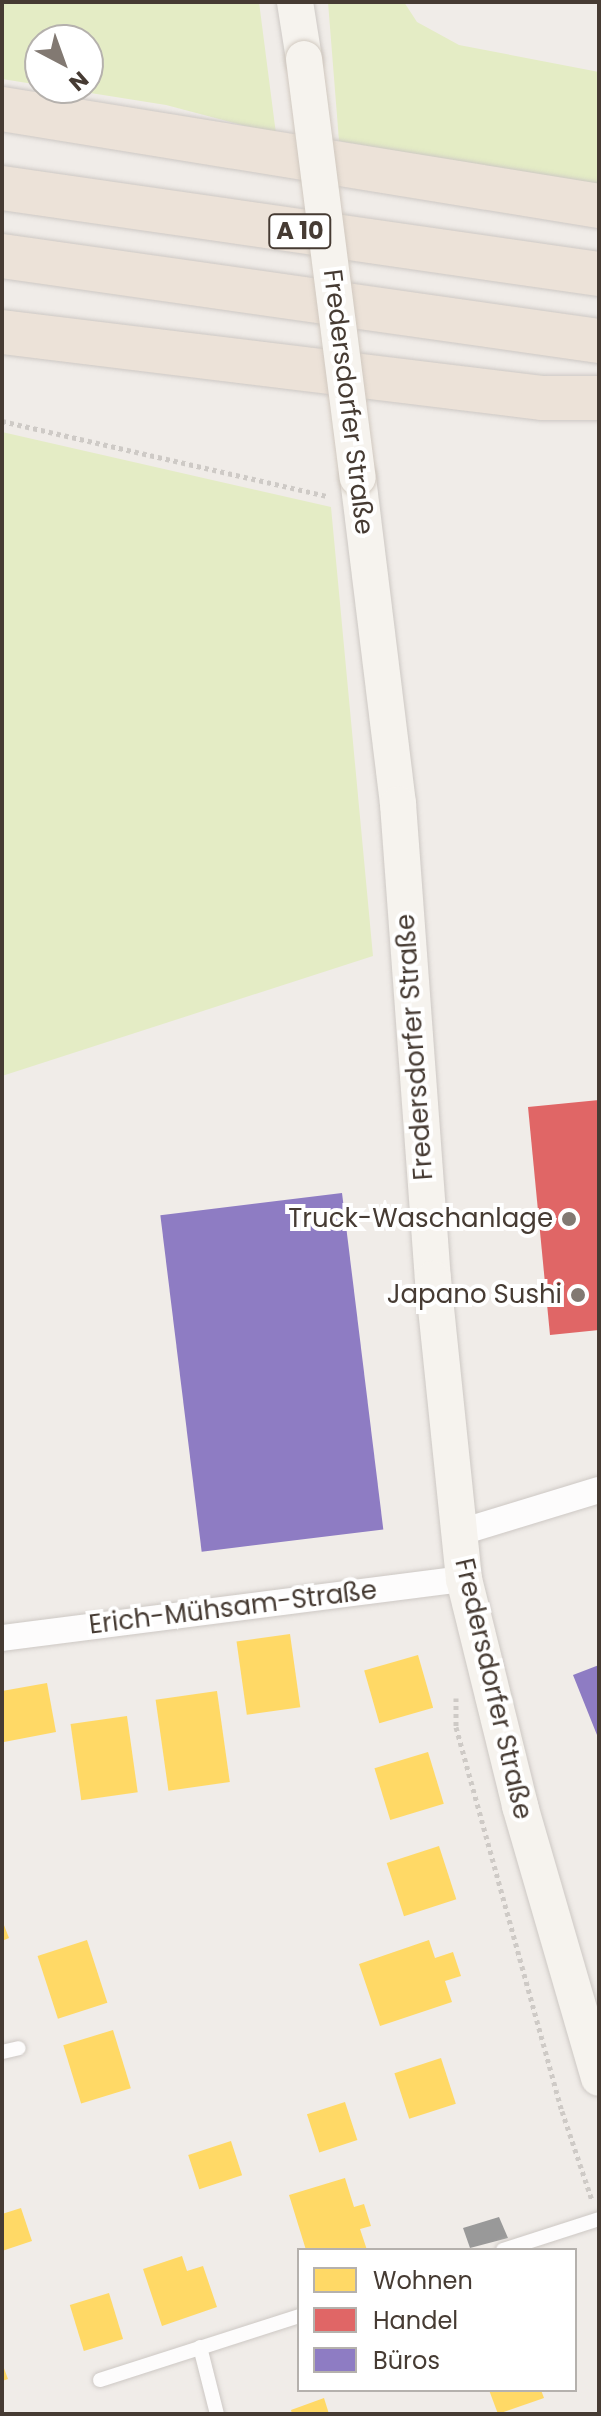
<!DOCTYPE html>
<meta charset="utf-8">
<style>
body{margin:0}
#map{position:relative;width:601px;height:2416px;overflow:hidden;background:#f0ece8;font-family:Poppins,sans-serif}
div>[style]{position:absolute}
.green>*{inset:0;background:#e4ecc5}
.homes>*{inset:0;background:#ffd966;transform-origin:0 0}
.shops>*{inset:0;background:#e06666}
.offices>*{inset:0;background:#8e7cc3;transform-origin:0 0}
.industry>*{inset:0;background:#999}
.path>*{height:5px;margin-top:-2.5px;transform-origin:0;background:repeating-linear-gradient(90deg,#cecac6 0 4px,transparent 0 8px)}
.roads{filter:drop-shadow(0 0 2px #cdc8c4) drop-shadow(0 0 2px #cdc8c4)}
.lane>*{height:14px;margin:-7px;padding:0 7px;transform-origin:7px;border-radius:7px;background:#fdfcfc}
.street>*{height:26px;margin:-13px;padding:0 13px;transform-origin:13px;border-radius:13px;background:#fdfcfc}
.secondary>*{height:36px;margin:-18px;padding:0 18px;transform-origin:18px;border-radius:18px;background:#f6f3ee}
.highway>*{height:44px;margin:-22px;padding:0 22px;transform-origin:22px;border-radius:22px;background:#ece2d8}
.bridges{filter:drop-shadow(0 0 2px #d1c9c0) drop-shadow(0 0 2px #d1c9c0)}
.secondary-bridge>*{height:36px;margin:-18px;padding:0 18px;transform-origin:18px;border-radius:18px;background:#f6f3ee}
.dots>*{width:22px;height:22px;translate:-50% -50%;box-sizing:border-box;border:4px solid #fff;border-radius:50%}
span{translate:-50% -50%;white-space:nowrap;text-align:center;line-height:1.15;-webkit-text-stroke:8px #fff;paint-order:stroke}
.shield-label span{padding:2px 6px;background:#fff;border:2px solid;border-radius:6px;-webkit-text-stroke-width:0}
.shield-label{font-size:24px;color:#463b33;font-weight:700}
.street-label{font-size:26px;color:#463b33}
.poi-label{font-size:26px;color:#463b33}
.right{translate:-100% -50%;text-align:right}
.frame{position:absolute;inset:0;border:4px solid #463b33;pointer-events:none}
.legend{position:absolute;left:297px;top:2248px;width:280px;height:144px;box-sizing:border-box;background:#fff;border:2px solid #b5b1ad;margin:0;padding:10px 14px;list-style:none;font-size:24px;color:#463b33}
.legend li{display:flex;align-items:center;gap:16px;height:40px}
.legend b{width:40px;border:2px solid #b5b1ad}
.north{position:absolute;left:24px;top:24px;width:80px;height:80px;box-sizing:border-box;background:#fff;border:2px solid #b5b1ad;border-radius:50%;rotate:139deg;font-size:22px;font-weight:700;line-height:32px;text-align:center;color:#463b33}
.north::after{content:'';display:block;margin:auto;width:28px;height:36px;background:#827972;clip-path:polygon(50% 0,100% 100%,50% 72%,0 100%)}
</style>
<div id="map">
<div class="green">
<i style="clip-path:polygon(2px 2px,259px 2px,276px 134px,166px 105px,59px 88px,88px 88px,88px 40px,40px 40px,40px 85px,2px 79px)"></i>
<i style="clip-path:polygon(328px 2px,404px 2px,417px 22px,459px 45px,599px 72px,599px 187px,339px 141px)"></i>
<i style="clip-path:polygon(2px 432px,331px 507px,373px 956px,2px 1076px)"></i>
</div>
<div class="homes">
<i style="left:290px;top:1634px;width:74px;height:54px;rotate:82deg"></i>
<i style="left:418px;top:1655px;width:55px;height:56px;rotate:74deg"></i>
<i style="clip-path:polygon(47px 1683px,56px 1732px,4px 1742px,2px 1691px)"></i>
<i style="left:217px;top:1691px;width:92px;height:62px;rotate:82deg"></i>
<i style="left:127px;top:1716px;width:77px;height:57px;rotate:82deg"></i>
<i style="left:428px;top:1752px;width:54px;height:56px;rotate:73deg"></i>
<i style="left:439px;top:1846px;width:56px;height:55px;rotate:72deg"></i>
<i style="clip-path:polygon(2px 1920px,9px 1938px,2px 1941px)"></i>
<i style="left:87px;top:1940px;width:66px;height:52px;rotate:72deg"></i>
<i style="clip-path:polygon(429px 1940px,435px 1958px,453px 1952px,461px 1976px,445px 1981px,452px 2002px,380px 2026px,359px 1964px)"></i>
<i style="left:113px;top:2030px;width:61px;height:52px;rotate:73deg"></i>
<i style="left:441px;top:2058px;width:48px;height:49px;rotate:72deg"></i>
<i style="left:345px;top:2102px;width:40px;height:40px;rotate:72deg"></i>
<i style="left:231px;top:2141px;width:36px;height:45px;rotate:72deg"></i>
<i style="clip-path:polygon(345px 2178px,354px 2207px,364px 2204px,371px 2226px,360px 2229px,367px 2250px,306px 2250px,289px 2195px)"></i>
<i style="clip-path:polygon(21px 2208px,32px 2241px,2px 2251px,2px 2214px)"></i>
<i style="clip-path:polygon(182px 2256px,187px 2271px,203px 2266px,217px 2307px,162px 2326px,143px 2269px)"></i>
<i style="left:109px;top:2293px;width:48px;height:41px;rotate:73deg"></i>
<i style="clip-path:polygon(2px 2363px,8px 2379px,2px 2381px)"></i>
<i style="clip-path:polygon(489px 2390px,541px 2390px,544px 2398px,498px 2414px)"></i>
<i style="clip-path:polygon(324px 2398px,329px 2414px,292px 2414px,291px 2410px)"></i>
</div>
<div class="shops">
<i style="clip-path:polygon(599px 1100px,599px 1330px,550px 1335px,528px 1107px)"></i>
</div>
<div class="offices">
<i style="left:342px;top:1193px;width:339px;height:183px;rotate:83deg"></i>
<i style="clip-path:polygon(599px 1665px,599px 1740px,573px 1675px)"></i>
</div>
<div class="industry">
<i style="clip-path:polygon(499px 2217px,508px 2238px,470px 2248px,463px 2228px)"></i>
</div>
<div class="path">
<i style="left:2px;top:421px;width:335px;rotate:13deg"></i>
<i style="left:456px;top:1698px;width:29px;rotate:90deg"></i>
<i style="left:456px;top:1727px;width:398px;rotate:74.6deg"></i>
<i style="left:562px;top:2111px;width:94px;rotate:71.4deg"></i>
</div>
<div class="roads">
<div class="lane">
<i style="left:2px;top:2052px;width:17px;rotate:-13deg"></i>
<i style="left:503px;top:2250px;width:101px;rotate:-17.9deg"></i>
<i style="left:200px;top:2347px;width:69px;rotate:75.8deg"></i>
<i style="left:100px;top:2380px;width:209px;rotate:-17.8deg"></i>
</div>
<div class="street">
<i style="left:458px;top:1533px;width:147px;rotate:-17deg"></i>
<i style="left:2px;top:1638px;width:466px;rotate:-7.3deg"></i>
</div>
<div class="secondary">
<i style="left:295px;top:2px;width:58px;rotate:81deg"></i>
<i style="left:358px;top:478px;width:328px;rotate:83deg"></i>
<i style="left:398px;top:804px;width:476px;rotate:85.8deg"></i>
<i style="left:433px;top:1279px;width:302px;rotate:84.1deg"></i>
<i style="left:464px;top:1579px;width:234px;rotate:76.1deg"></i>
<i style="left:520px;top:1806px;width:283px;rotate:73.8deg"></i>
</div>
<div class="highway">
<i style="left:2px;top:109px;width:605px;rotate:9.23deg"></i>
<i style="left:2px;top:188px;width:603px;rotate:8.2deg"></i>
<i style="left:2px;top:256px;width:603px;rotate:8.1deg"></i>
<i style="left:2px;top:332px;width:545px;rotate:6.96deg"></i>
<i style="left:543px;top:398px;width:56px"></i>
</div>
</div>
<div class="bridges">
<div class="secondary-bridge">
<i style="left:304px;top:59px;width:422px;rotate:82.7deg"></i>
</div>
</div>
<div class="dots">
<i style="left:569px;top:1219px;background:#827972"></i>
<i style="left:578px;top:1295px;background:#827972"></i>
</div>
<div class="shield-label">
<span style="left:300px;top:231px">A 10</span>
</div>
<div class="street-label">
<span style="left:348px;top:402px;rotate:83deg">Fredersdorfer Straße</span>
<span style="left:415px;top:1047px;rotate:-94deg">Fredersdorfer Straße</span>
<span style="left:233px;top:1608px;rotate:-7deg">Erich-Mühsam-Straße</span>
<span style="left:493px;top:1689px;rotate:77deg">Fredersdorfer Straße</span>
</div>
<div class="poi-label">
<span class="right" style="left:553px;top:1219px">Truck-Waschanlage</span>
<span class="right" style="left:562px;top:1295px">Japano Sushi</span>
</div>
<div class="frame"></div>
<ul class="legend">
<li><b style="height:22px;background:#ffd966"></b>Wohnen</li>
<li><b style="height:22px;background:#e06666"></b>Handel</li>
<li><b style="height:22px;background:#8e7cc3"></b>Büros</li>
</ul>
<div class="north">N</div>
</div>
